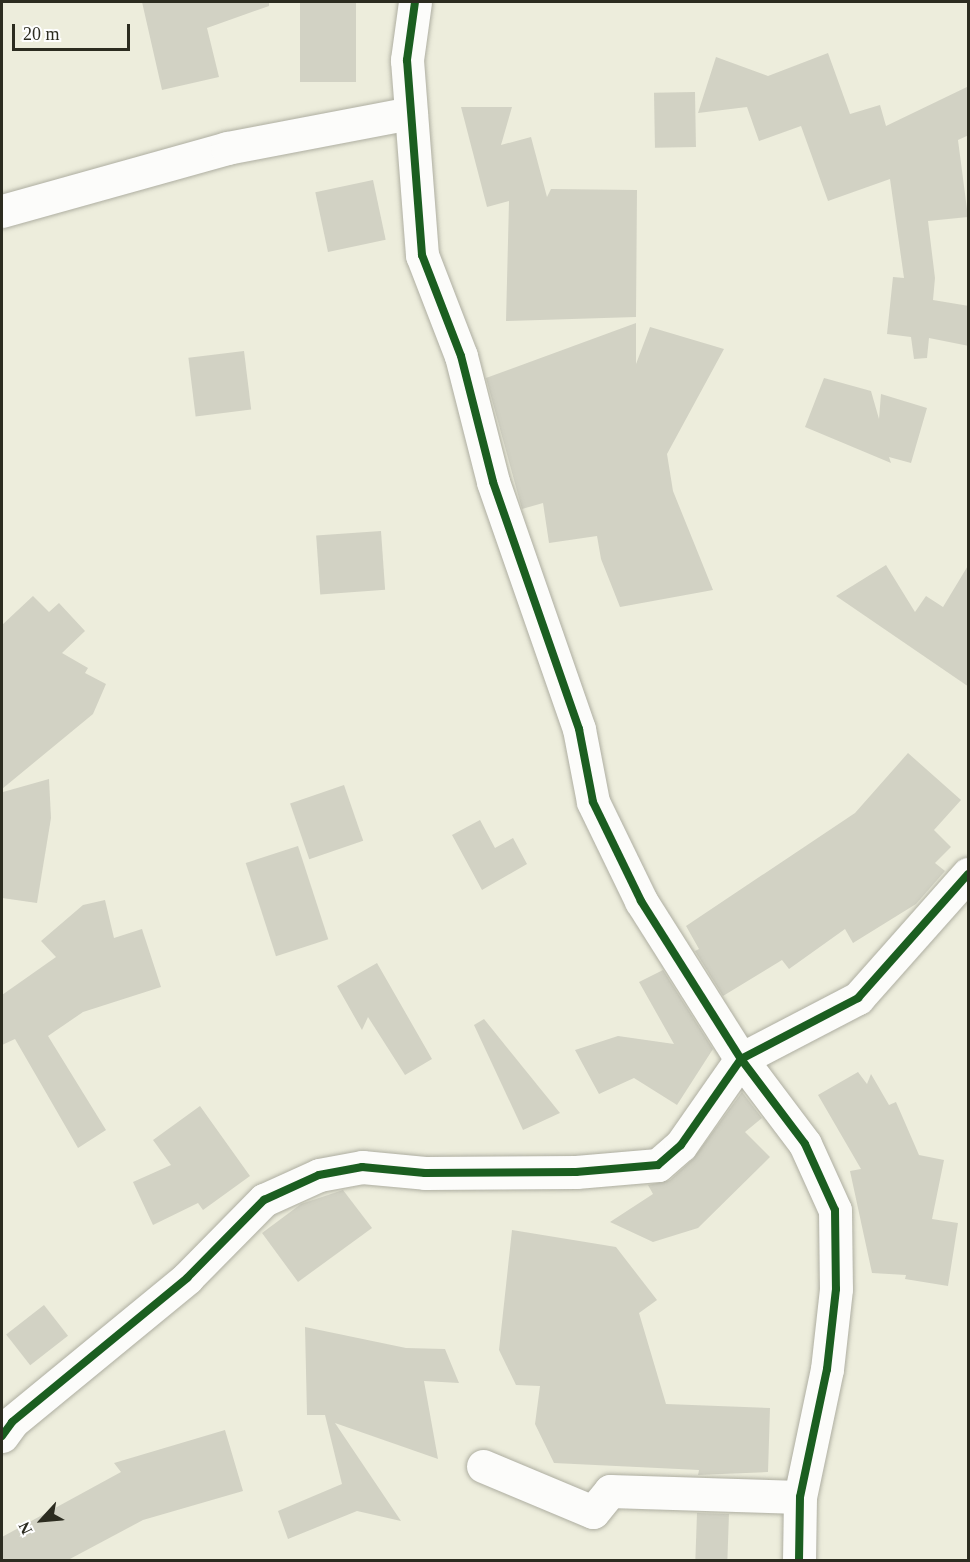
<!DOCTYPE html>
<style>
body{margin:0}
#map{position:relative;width:970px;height:1562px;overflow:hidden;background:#ededdc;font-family:"Times New Roman",serif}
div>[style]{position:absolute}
.building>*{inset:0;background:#d2d2c4;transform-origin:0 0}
.roads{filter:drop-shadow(0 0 2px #aeaea1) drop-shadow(0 0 2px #aeaea1)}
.minor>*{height:33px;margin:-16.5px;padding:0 16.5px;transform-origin:16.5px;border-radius:16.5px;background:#fcfcfa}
.cycleway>*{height:8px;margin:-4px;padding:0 4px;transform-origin:4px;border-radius:4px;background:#1b5e20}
span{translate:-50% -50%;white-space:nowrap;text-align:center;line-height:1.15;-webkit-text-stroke:6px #fff;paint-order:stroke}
.frame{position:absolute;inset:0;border:3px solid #2c2c20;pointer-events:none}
.north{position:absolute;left:12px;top:1490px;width:60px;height:60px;-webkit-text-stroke:4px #fff;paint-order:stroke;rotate:244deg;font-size:16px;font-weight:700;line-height:24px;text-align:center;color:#2c2c20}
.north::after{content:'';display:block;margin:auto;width:21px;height:27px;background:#2c2c20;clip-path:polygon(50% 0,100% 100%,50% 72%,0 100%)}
.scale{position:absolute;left:12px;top:24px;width:118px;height:27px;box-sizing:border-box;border:3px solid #2c2c20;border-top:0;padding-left:8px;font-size:18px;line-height:21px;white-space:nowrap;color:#2c2c20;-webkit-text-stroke:4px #fff;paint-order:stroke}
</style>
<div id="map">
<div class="building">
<i style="clip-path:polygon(142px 2px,269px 2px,269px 6px,207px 28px,219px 77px,162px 90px)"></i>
<i style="left:300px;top:2px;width:56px;height:80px"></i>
<i style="clip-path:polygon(828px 53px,850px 114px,880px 105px,886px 126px,969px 86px,969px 135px,958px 140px,968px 217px,928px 221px,935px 278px,933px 300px,969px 306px,969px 346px,929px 338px,927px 358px,914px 359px,911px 337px,887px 334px,893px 277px,904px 278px,890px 179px,828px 201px,801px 126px,759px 141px,747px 107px,698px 113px,716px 57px,768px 76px)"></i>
<i style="left:695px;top:92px;width:55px;height:41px;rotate:89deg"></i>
<i style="clip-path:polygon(461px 107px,512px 107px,501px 145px,531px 137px,547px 197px,551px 189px,637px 190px,636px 317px,506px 321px,509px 201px,487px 207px)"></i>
<i style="left:373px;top:180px;width:61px;height:59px;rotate:78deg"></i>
<i style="clip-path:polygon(636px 323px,636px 364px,650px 327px,724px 349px,667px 454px,673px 491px,713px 590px,620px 607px,601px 559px,597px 536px,549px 543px,543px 503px,522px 509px,486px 378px)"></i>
<i style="left:244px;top:351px;width:59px;height:56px;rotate:83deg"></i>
<i style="clip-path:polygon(824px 378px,871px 391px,879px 419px,881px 394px,927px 408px,911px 463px,889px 457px,891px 463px,805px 427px)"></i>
<i style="left:381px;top:531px;width:59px;height:65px;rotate:86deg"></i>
<i style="clip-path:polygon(969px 564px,969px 687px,836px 596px,886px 565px,915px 612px,926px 596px,943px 607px)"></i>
<i style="clip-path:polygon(33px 596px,49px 612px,59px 603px,85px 631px,62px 653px,88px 668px,85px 673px,106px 684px,93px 714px,2px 789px,2px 625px)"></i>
<i style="clip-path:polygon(908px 753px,961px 800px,934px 830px,951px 847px,935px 863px,945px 871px,916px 904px,853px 943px,845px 929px,789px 969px,782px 960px,723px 996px,695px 951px,699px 949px,686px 926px,855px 813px)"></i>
<i style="clip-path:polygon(49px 779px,51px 818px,37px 903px,2px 898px,3px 792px)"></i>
<i style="left:344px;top:785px;width:59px;height:57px;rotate:71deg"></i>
<i style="clip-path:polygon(480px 820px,495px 848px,513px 838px,527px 864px,482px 890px,452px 835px)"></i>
<i style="left:298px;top:846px;width:98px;height:55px;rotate:72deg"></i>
<i style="clip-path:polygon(105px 900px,114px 938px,142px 929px,161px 987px,83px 1012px,48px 1036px,106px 1130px,78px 1148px,15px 1039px,2px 1045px,2px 995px,56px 957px,41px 941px,83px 905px)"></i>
<i style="clip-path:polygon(377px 963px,432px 1059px,405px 1075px,368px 1017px,362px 1030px,337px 986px)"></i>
<i style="clip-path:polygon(663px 970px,713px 1049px,677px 1105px,634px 1078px,599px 1094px,575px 1050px,618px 1036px,674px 1044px,639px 982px)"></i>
<i style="clip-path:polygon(484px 1019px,560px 1113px,523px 1130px,474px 1025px)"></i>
<i style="clip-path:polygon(858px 1072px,867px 1084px,871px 1074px,889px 1105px,896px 1102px,919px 1155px,944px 1160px,932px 1219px,958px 1223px,948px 1286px,905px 1279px,906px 1275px,872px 1273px,850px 1171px,861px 1169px,818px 1095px)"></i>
<i style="clip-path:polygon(742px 1092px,762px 1118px,745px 1132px,770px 1157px,698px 1228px,653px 1242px,610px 1222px,653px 1194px,648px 1185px,670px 1180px,693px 1159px)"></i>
<i style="clip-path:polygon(200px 1106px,250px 1176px,203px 1210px,198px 1203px,153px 1225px,133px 1182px,171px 1165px,153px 1140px)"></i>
<i style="clip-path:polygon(343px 1190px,372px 1228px,298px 1282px,262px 1233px,301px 1204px)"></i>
<i style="clip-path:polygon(512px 1230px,616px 1247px,657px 1300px,639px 1313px,666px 1404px,770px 1408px,768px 1472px,698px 1475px,699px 1470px,554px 1463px,535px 1424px,540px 1386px,516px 1385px,499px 1350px)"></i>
<i style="left:44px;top:1305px;width:39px;height:48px;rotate:52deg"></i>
<i style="clip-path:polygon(305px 1327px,406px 1348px,445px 1349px,459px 1383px,424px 1381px,438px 1459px,335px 1423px,401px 1521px,357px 1511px,288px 1539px,278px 1511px,342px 1484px,325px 1415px,307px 1415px)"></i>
<i style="clip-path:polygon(225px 1430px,243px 1491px,143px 1520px,68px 1560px,2px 1560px,2px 1537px,121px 1472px,114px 1463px)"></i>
<i style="left:697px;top:1513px;width:32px;height:47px;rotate:2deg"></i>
</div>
<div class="roads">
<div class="minor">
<i style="left:415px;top:2px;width:59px;rotate:97.9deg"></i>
<i style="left:407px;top:60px;width:196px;rotate:85.6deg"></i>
<i style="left:422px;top:255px;width:108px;rotate:68.9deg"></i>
<i style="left:461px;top:356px;width:130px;rotate:75.7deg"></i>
<i style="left:493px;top:482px;width:262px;rotate:70.8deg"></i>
<i style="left:579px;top:729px;width:74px;rotate:79.1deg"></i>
<i style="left:593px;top:802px;width:110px;rotate:64.1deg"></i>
<i style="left:641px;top:901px;width:187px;rotate:57.7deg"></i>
<i style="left:741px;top:1059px;width:106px;rotate:53deg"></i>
<i style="left:805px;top:1144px;width:72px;rotate:65.6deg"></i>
<i style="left:835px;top:1210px;width:79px;rotate:89.3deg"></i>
<i style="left:836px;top:1289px;width:81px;rotate:96.4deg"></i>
<i style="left:827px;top:1369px;width:131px;rotate:101.9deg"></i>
<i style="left:800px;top:1497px;width:63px;rotate:90.9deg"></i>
<i style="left:2px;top:211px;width:234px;rotate:-15.6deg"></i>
<i style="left:227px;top:148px;width:187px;rotate:-10.8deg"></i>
<i style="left:2px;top:1436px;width:17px;rotate:-54deg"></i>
<i style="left:12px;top:1422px;width:227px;rotate:-39.4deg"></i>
<i style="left:187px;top:1278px;width:110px;rotate:-45.4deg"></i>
<i style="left:264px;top:1200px;width:60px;rotate:-24.4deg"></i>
<i style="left:319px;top:1175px;width:44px;rotate:-10.5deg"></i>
<i style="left:362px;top:1167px;width:63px;rotate:5.4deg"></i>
<i style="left:425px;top:1173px;width:151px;rotate:-0.4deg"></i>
<i style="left:576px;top:1172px;width:82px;rotate:-4.9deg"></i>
<i style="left:658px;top:1165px;width:30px;rotate:-41deg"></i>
<i style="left:681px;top:1145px;width:105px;rotate:-55.1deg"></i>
<i style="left:741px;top:1059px;width:132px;rotate:-27.5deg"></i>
<i style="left:858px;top:998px;width:166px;rotate:-48.4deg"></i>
<i style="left:483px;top:1466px;width:119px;rotate:22.7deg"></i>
<i style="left:593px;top:1512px;width:27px;rotate:-51deg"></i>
<i style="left:610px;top:1491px;width:190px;rotate:1.8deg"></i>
</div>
</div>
<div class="cycleway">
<i style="left:415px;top:2px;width:59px;rotate:97.9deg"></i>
<i style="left:407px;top:60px;width:196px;rotate:85.6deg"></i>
<i style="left:422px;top:255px;width:108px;rotate:68.9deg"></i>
<i style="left:461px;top:356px;width:130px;rotate:75.7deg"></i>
<i style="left:493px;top:482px;width:262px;rotate:70.8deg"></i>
<i style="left:579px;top:729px;width:74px;rotate:79.1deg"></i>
<i style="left:593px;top:802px;width:110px;rotate:64.1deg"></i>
<i style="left:641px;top:901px;width:187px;rotate:57.7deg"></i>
<i style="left:741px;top:1059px;width:106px;rotate:53deg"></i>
<i style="left:805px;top:1144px;width:72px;rotate:65.6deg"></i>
<i style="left:835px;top:1210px;width:79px;rotate:89.3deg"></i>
<i style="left:836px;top:1289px;width:81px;rotate:96.4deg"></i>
<i style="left:827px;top:1369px;width:131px;rotate:101.9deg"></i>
<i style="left:800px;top:1497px;width:63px;rotate:90.9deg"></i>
<i style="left:2px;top:1436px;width:17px;rotate:-54deg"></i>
<i style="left:12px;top:1422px;width:227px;rotate:-39.4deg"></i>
<i style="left:187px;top:1278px;width:110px;rotate:-45.4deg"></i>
<i style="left:264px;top:1200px;width:60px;rotate:-24.4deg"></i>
<i style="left:319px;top:1175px;width:44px;rotate:-10.5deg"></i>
<i style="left:362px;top:1167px;width:63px;rotate:5.4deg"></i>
<i style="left:425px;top:1173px;width:151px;rotate:-0.4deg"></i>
<i style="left:576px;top:1172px;width:82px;rotate:-4.9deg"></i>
<i style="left:658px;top:1165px;width:30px;rotate:-41deg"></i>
<i style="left:681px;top:1145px;width:105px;rotate:-55.1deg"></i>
<i style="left:741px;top:1059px;width:132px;rotate:-27.5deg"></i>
<i style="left:858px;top:998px;width:166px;rotate:-48.4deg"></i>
</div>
<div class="frame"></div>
<div class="north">N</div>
<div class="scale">20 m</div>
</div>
